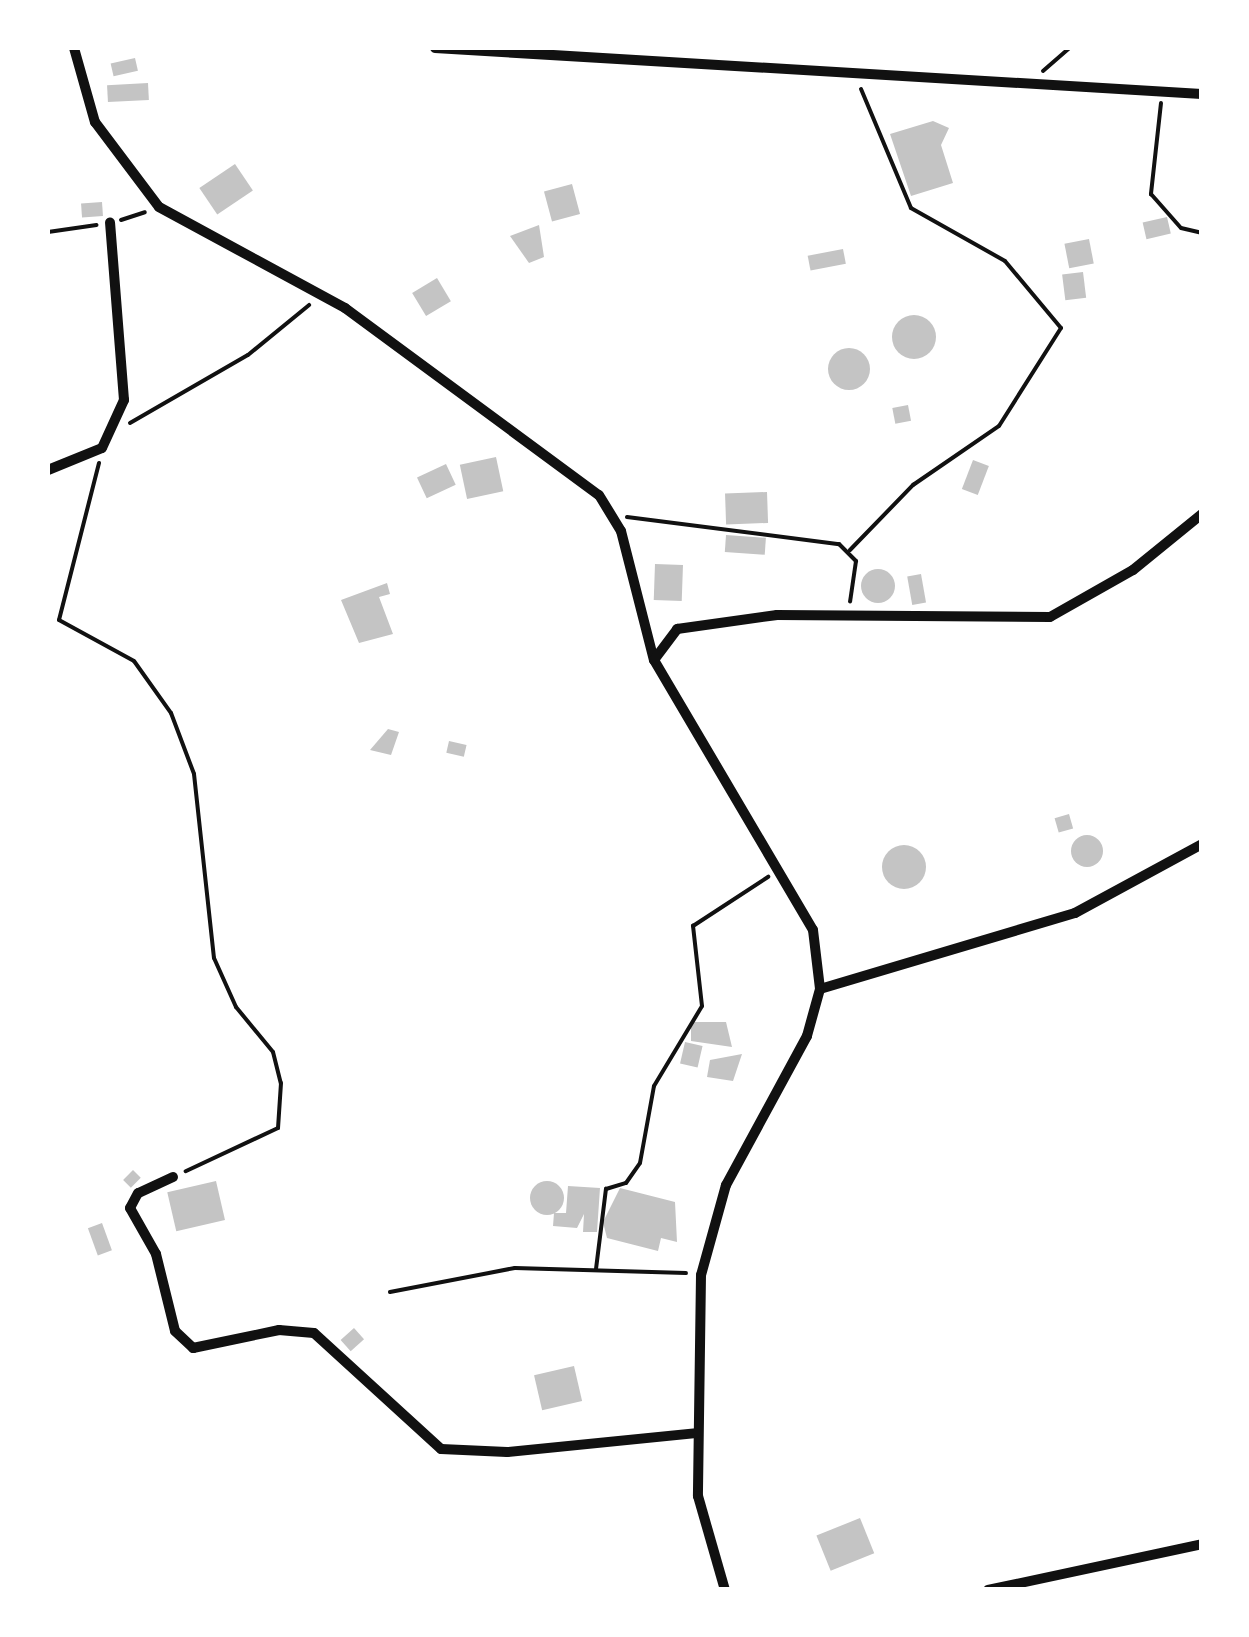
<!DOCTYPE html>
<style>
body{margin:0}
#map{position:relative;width:1249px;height:1637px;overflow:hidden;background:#fff;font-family:"DejaVu Sans",sans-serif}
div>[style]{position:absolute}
.building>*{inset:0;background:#c4c4c4;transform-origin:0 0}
.round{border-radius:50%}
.path>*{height:4px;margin:-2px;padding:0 2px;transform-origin:2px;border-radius:2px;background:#111}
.minor>*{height:10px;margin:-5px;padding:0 5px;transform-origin:5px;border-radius:5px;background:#111}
span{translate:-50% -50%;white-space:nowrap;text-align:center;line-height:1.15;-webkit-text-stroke:10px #fff;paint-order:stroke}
.frame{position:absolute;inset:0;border:50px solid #fff;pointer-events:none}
</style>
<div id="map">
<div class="building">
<i style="left:135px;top:58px;width:13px;height:25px;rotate:77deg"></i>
<i style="left:148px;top:83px;width:17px;height:41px;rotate:87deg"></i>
<i style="clip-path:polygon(933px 121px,949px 128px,941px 145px,953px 183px,911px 196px,890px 134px)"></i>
<i style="left:235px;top:164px;width:32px;height:43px;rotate:56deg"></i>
<i style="left:572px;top:184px;width:31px;height:29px;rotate:75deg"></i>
<i style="left:102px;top:202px;width:14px;height:21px;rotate:86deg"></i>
<i style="left:1167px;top:217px;width:17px;height:25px;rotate:77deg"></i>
<i style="clip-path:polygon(539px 225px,544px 257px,529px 263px,510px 236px)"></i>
<i style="left:1089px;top:239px;width:25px;height:25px;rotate:79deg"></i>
<i style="left:843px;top:249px;width:15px;height:36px;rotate:79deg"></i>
<i style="left:1083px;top:272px;width:26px;height:21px;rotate:83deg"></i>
<i style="left:437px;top:278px;width:27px;height:29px;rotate:59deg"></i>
<i class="round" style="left:892px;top:315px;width:44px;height:44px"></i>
<i class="round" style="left:828px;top:348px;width:42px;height:42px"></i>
<i style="left:908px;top:405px;width:16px;height:16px;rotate:79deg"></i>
<i style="left:496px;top:457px;width:35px;height:37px;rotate:78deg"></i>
<i style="left:973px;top:460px;width:17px;height:31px;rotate:21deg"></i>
<i style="left:446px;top:464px;width:23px;height:32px;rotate:65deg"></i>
<i style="left:767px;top:492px;width:31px;height:42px;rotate:88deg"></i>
<i style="left:726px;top:535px;width:40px;height:17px;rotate:4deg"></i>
<i style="left:655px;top:564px;width:28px;height:36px;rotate:2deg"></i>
<i class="round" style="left:861px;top:569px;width:34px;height:34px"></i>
<i style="left:921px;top:574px;width:29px;height:14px;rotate:80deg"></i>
<i style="clip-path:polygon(387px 583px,390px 594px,379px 597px,393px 634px,359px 643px,341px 600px)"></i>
<i style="clip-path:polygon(388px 729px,399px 732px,391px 755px,370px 750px)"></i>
<i style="left:449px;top:741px;width:18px;height:12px;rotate:13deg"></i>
<i style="left:1069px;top:814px;width:15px;height:15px;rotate:74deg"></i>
<i class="round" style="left:1071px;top:835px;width:32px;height:32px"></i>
<i class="round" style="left:882px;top:845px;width:44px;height:44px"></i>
<i style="clip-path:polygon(691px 1022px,726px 1022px,732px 1047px,691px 1041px)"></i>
<i style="left:685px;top:1042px;width:18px;height:22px;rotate:13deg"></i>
<i style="clip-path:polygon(742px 1054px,733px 1081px,707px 1077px,710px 1060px)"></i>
<i style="left:133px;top:1170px;width:11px;height:14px;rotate:45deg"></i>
<i class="round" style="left:530px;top:1181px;width:34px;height:34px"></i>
<i style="left:216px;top:1181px;width:40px;height:50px;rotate:77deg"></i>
<i style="clip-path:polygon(568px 1186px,600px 1188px,597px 1232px,583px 1232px,584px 1214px,577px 1228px,553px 1226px,554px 1213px,566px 1213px)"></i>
<i style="clip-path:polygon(620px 1188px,675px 1202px,677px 1242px,661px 1238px,658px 1251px,607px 1238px,603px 1222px)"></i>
<i style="left:102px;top:1223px;width:29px;height:15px;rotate:70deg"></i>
<i style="left:354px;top:1328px;width:15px;height:18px;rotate:48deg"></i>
<i style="left:574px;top:1366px;width:36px;height:41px;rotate:77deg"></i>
<i style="left:860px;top:1518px;width:38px;height:47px;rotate:68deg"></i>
</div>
<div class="path">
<i style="left:1043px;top:71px;width:35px;rotate:-41deg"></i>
<i style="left:1161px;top:103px;width:92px;rotate:96.3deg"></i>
<i style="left:1151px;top:194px;width:45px;rotate:48.6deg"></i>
<i style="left:1181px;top:228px;width:22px;rotate:13deg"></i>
<i style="left:121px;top:220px;width:25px;rotate:-18deg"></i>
<i style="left:48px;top:232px;width:49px;rotate:-8.1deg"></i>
<i style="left:130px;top:423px;width:136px;rotate:-30deg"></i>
<i style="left:248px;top:355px;width:79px;rotate:-39.3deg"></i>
<i style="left:99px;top:463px;width:162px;rotate:104.3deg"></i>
<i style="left:59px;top:620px;width:85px;rotate:28.7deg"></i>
<i style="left:134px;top:661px;width:64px;rotate:54.6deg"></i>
<i style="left:171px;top:713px;width:65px;rotate:69.3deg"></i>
<i style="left:194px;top:774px;width:185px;rotate:83.8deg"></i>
<i style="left:214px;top:958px;width:54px;rotate:65.8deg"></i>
<i style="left:236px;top:1007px;width:58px;rotate:50.6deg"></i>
<i style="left:273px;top:1052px;width:32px;rotate:76deg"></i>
<i style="left:281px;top:1083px;width:45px;rotate:93.8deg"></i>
<i style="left:278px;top:1128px;width:102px;rotate:154.9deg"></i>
<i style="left:627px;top:517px;width:214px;rotate:7.3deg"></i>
<i style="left:839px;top:544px;width:24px;rotate:45deg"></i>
<i style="left:856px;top:561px;width:41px;rotate:98.3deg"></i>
<i style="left:850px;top:550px;width:91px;rotate:-45.9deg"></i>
<i style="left:913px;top:485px;width:104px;rotate:-34.5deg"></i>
<i style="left:999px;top:426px;width:116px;rotate:-57.7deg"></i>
<i style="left:1061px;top:328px;width:87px;rotate:-129.9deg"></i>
<i style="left:1005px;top:261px;width:108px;rotate:-150.6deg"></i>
<i style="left:911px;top:208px;width:129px;rotate:-112.8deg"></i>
<i style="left:596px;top:1269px;width:81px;rotate:-82.9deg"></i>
<i style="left:606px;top:1189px;width:21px;rotate:-17deg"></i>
<i style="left:626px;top:1183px;width:24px;rotate:-55deg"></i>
<i style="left:640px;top:1163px;width:78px;rotate:-79.7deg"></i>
<i style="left:654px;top:1086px;width:93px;rotate:-59deg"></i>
<i style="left:702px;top:1006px;width:81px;rotate:-96.4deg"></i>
<i style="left:693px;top:926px;width:90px;rotate:-33.2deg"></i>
<i style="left:390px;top:1292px;width:127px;rotate:-10.9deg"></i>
<i style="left:515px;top:1268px;width:171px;rotate:1.7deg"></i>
</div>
<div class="minor">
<i style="left:74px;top:48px;width:77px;rotate:74.2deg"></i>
<i style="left:95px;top:122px;width:106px;rotate:53deg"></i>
<i style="left:159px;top:207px;width:212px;rotate:28.5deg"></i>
<i style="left:345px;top:308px;width:315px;rotate:36.4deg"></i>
<i style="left:599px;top:495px;width:42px;rotate:58.6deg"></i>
<i style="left:621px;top:531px;width:133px;rotate:75.7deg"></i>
<i style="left:654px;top:660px;width:313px;rotate:59.5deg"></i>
<i style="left:813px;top:930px;width:59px;rotate:83.2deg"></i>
<i style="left:820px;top:989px;width:49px;rotate:105.5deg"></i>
<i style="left:807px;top:1036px;width:170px;rotate:118.5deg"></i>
<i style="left:726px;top:1185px;width:93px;rotate:105.5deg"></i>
<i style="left:701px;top:1275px;width:221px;rotate:90.8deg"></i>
<i style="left:698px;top:1496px;width:98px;rotate:74deg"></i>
<i style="left:435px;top:48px;width:768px;rotate:3.43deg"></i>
<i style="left:48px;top:470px;width:58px;rotate:-22.2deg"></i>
<i style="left:102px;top:448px;width:53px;rotate:-65.4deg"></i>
<i style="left:124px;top:400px;width:178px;rotate:-94.5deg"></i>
<i style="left:654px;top:660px;width:39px;rotate:-53deg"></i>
<i style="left:677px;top:629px;width:101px;rotate:-8deg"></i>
<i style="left:777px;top:615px;width:273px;rotate:0.4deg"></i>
<i style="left:1050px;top:617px;width:95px;rotate:-29.5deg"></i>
<i style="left:1133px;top:570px;width:89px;rotate:-39.1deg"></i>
<i style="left:820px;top:989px;width:266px;rotate:-16.6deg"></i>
<i style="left:1075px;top:913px;width:145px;rotate:-28.5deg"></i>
<i style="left:173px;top:1177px;width:38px;rotate:155deg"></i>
<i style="left:138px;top:1193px;width:17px;rotate:118deg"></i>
<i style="left:130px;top:1208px;width:53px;rotate:60.5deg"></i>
<i style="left:156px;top:1254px;width:79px;rotate:76.1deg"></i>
<i style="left:175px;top:1331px;width:25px;rotate:43deg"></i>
<i style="left:193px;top:1348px;width:88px;rotate:-11.8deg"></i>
<i style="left:279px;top:1330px;width:35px;rotate:5deg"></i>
<i style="left:314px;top:1333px;width:172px;rotate:42.4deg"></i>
<i style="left:441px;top:1449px;width:66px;rotate:2.6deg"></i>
<i style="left:507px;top:1452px;width:190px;rotate:-5.7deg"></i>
<i style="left:988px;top:1590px;width:219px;rotate:-12.1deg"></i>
</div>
<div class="frame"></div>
</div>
